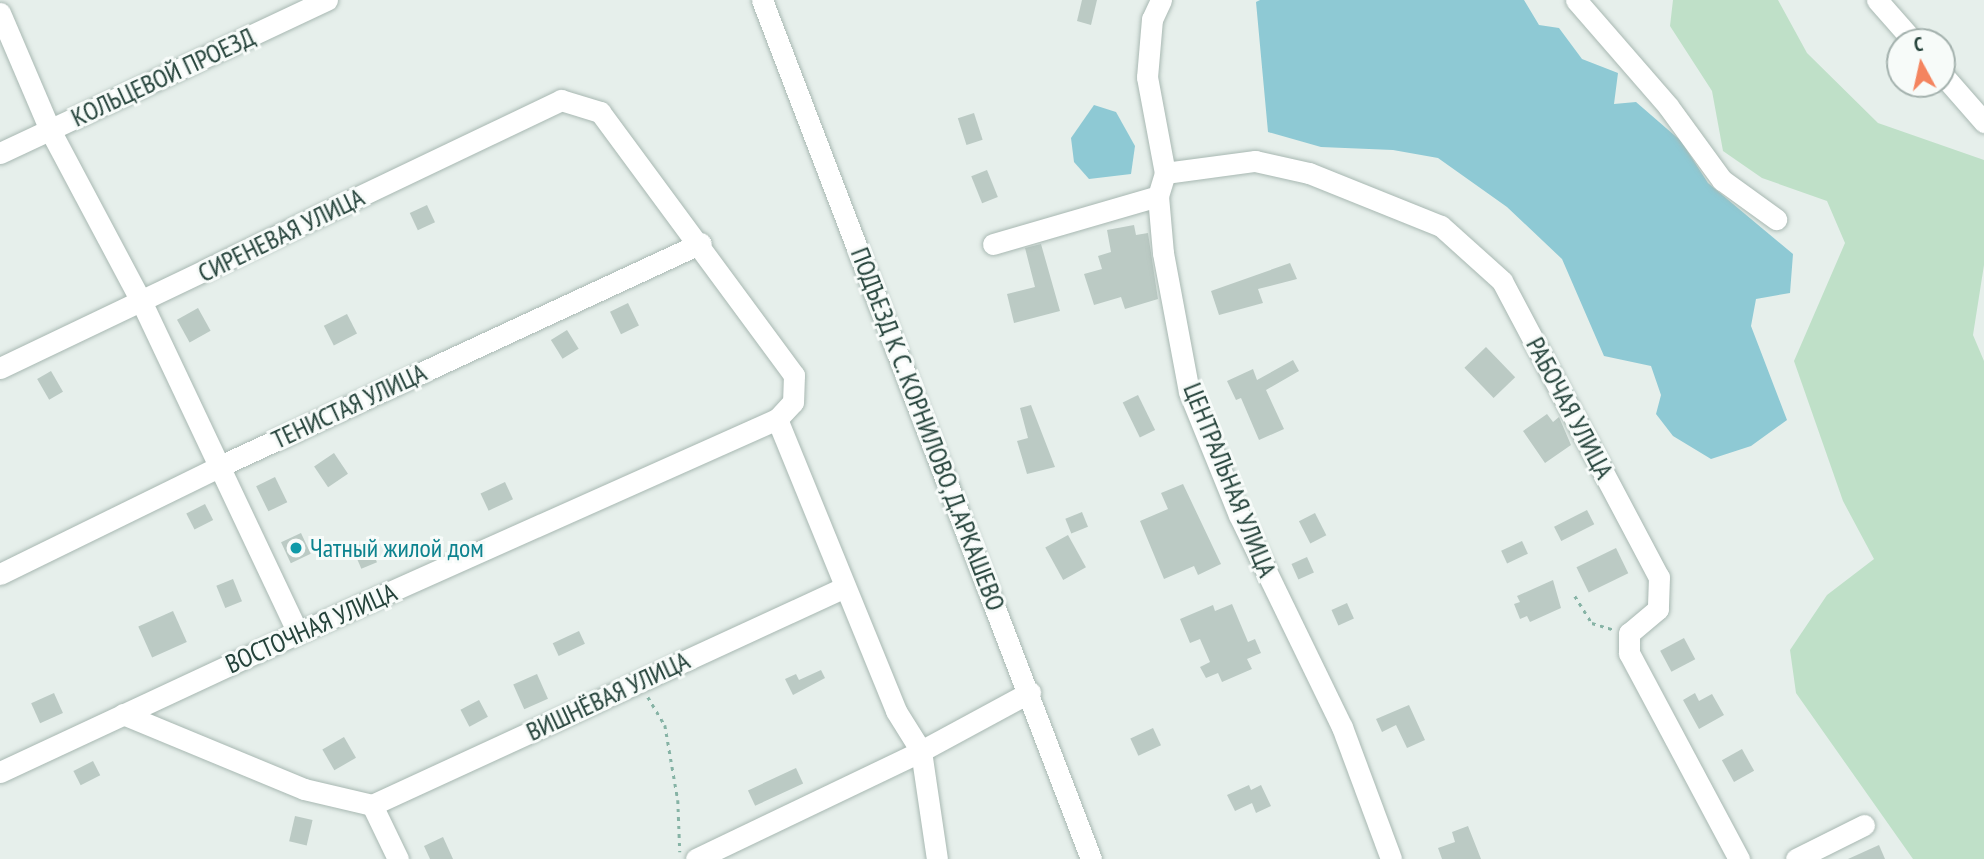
<!DOCTYPE html>
<meta charset="utf-8">
<style>
body{margin:0}
#map{position:relative;width:1984px;height:859px;overflow:hidden;background:#e6efeb;font-family:"PT Sans Narrow",sans-serif}
div>[style]{position:absolute}
.green>*{inset:0;background:#bfe0c8}
.water>*{inset:0;background:#8ec9d4}
.building>*{inset:0;background:#bbcac4;transform-origin:0 0}
.path>*{height:2.5px;margin-top:-1.25px;transform-origin:0;background:repeating-linear-gradient(90deg,#86b3a5 0 3.5px,transparent 0 8.5px)}
.roads{filter:drop-shadow(0 0 2px #a8b8b2) drop-shadow(0 0 2px #a8b8b2)}
.minor>*{height:21px;margin:-10.5px;padding:0 10.5px;transform-origin:10.5px;border-radius:10.5px;background:#fff}
.dots>*{width:19px;height:19px;translate:-50% -50%;box-sizing:border-box;border:4px solid #f7fbf9;border-radius:50%}
span{translate:-50% -50%;white-space:nowrap;text-align:center;line-height:1.15;-webkit-text-stroke:6px #f7fbf9;paint-order:stroke}
.street-label{font-size:26px;color:#24423a}
.culture-label{font-size:26px;color:#0d838f}
.left{translate:0 -50%;text-align:left}
.north{position:absolute;left:1886px;top:28px;width:70px;height:70px;box-sizing:border-box;background:#f7fbf9;border:2px solid #a3b1ad;border-radius:50%;rotate:352deg;font-size:19px;font-weight:700;line-height:28px;text-align:center;color:#24423a}
.north::after{content:'';display:block;margin:auto;width:24px;height:32px;background:#f4845f;clip-path:polygon(50% 0,100% 100%,50% 72%,0 100%)}
</style>
<div id="map">
<div class="green">
<i style="clip-path:polygon(1673px 0,1778px 0,1807px 53px,1878px 123px,1984px 160px,1984px 265px,1973px 335px,1984px 361px,1984px 859px,1913px 859px,1796px 693px,1790px 650px,1827px 595px,1874px 559px,1843px 501px,1794px 361px,1845px 243px,1827px 201px,1762px 178px,1723px 151px,1712px 91px,1670px 26px)"></i>
</div>
<div class="water">
<i style="clip-path:polygon(1260px 0,1524px 0,1539px 25px,1559px 28px,1582px 59px,1618px 73px,1614px 104px,1636px 102px,1681px 141px,1708px 183px,1793px 254px,1790px 293px,1756px 299px,1751px 326px,1787px 420px,1751px 446px,1711px 459px,1673px 436px,1656px 414px,1661px 395px,1651px 366px,1604px 356px,1562px 259px,1507px 207px,1438px 158px,1393px 150px,1321px 147px,1268px 132px,1256px 2px)"></i>
<i style="clip-path:polygon(1094px 105px,1116px 112px,1135px 146px,1131px 174px,1089px 179px,1074px 162px,1071px 138px)"></i>
</div>
<div class="building">
<i style="clip-path:polygon(1082px 0,1097px 0,1091px 25px,1077px 21px)"></i>
<i style="left:974px;top:113px;width:28px;height:17px;rotate:72deg"></i>
<i style="left:987px;top:170px;width:29px;height:17px;rotate:68deg"></i>
<i style="left:427px;top:205px;width:19px;height:19px;rotate:65deg"></i>
<i style="clip-path:polygon(1134px 225px,1136px 235px,1148px 233px,1158px 299px,1125px 309px,1121px 297px,1094px 305px,1084px 274px,1102px 269px,1098px 256px,1111px 252px,1107px 230px)"></i>
<i style="clip-path:polygon(1041px 244px,1060px 311px,1014px 323px,1007px 294px,1035px 287px,1025px 248px)"></i>
<i style="clip-path:polygon(1290px 263px,1297px 279px,1258px 289px,1263px 303px,1219px 315px,1211px 291px)"></i>
<i style="left:628px;top:303px;width:25px;height:20px;rotate:64deg"></i>
<i style="left:198px;top:308px;width:26px;height:24px;rotate:61deg"></i>
<i style="left:347px;top:314px;width:22px;height:26px;rotate:63deg"></i>
<i style="left:567px;top:330px;width:22px;height:19px;rotate:58deg"></i>
<i style="left:1486px;top:347px;width:42px;height:30px;rotate:46deg"></i>
<i style="clip-path:polygon(1293px 360px,1299px 371px,1266px 390px,1284px 429px,1259px 440px,1241px 398px,1236px 400px,1227px 381px,1253px 369px,1257px 380px)"></i>
<i style="left:51px;top:371px;width:24px;height:16px;rotate:60deg"></i>
<i style="left:1138px;top:395px;width:39px;height:17px;rotate:64deg"></i>
<i style="clip-path:polygon(1031px 405px,1055px 467px,1027px 474px,1017px 441px,1028px 438px,1020px 408px)"></i>
<i style="clip-path:polygon(1547px 414px,1553px 422px,1559px 417px,1571px 445px,1545px 463px,1523px 431px)"></i>
<i style="left:334px;top:453px;width:25px;height:24px;rotate:56deg"></i>
<i style="left:275px;top:477px;width:28px;height:21px;rotate:64deg"></i>
<i style="left:505px;top:482px;width:19px;height:27px;rotate:65deg"></i>
<i style="clip-path:polygon(1183px 484px,1221px 564px,1198px 575px,1194px 566px,1164px 579px,1140px 521px,1168px 509px,1161px 493px)"></i>
<i style="left:205px;top:504px;width:18px;height:21px;rotate:63deg"></i>
<i style="left:1587px;top:510px;width:16px;height:37px;rotate:63deg"></i>
<i style="left:1082px;top:512px;width:16px;height:18px;rotate:68deg"></i>
<i style="left:1315px;top:513px;width:25px;height:18px;rotate:63deg"></i>
<i style="left:301px;top:533px;width:23px;height:22px;rotate:65deg"></i>
<i style="left:1068px;top:535px;width:37px;height:26px;rotate:61deg"></i>
<i style="left:368px;top:541px;width:23px;height:17px;rotate:67deg"></i>
<i style="left:1522px;top:541px;width:14px;height:23px;rotate:65deg"></i>
<i style="left:1616px;top:548px;width:28px;height:44px;rotate:64deg"></i>
<i style="left:1307px;top:557px;width:17px;height:17px;rotate:66deg"></i>
<i style="left:233px;top:579px;width:24px;height:18px;rotate:68deg"></i>
<i style="clip-path:polygon(1553px 580px,1561px 608px,1530px 622px,1527px 616px,1520px 619px,1514px 604px,1520px 602px,1517px 596px)"></i>
<i style="left:1347px;top:603px;width:17px;height:17px;rotate:66deg"></i>
<i style="clip-path:polygon(1232px 604px,1248px 642px,1255px 639px,1261px 653px,1247px 659px,1252px 669px,1222px 682px,1218px 673px,1206px 678px,1200px 667px,1210px 662px,1200px 639px,1190px 643px,1180px 619px,1213px 605px,1215px 611px)"></i>
<i style="left:173px;top:611px;width:34px;height:38px;rotate:66deg"></i>
<i style="left:579px;top:631px;width:14px;height:29px;rotate:65deg"></i>
<i style="left:1684px;top:638px;width:24px;height:27px;rotate:62deg"></i>
<i style="clip-path:polygon(821px 670px,825px 678px,793px 695px,785px 679px,796px 674px,799px 680px)"></i>
<i style="left:537px;top:674px;width:27px;height:26px;rotate:66deg"></i>
<i style="left:54px;top:693px;width:22px;height:25px;rotate:66deg"></i>
<i style="clip-path:polygon(1695px 693px,1699px 701px,1712px 694px,1724px 715px,1699px 729px,1683px 700px)"></i>
<i style="left:479px;top:700px;width:19px;height:21px;rotate:62deg"></i>
<i style="clip-path:polygon(1409px 705px,1425px 740px,1407px 748px,1396px 725px,1382px 732px,1376px 719px)"></i>
<i style="left:1153px;top:728px;width:19px;height:25px;rotate:65deg"></i>
<i style="left:344px;top:737px;width:24px;height:25px;rotate:60deg"></i>
<i style="left:1742px;top:749px;width:25px;height:23px;rotate:61deg"></i>
<i style="left:93px;top:761px;width:16px;height:22px;rotate:63deg"></i>
<i style="left:796px;top:768px;width:17px;height:53px;rotate:65deg"></i>
<i style="clip-path:polygon(1249px 785px,1251px 790px,1261px 785px,1271px 806px,1256px 813px,1252px 803px,1235px 811px,1227px 795px)"></i>
<i style="left:295px;top:816px;width:18px;height:26px;rotate:13deg"></i>
<i style="clip-path:polygon(1468px 826px,1481px 859px,1442px 859px,1438px 848px,1455px 842px,1452px 832px)"></i>
<i style="clip-path:polygon(443px 837px,453px 859px,430px 859px,424px 846px)"></i>
<i style="clip-path:polygon(1879px 845px,1885px 859px,1848px 859px)"></i>
</div>
<div class="path">
<i style="left:1575px;top:596px;width:32px;rotate:58deg"></i>
<i style="left:1592px;top:623px;width:21px;rotate:17deg"></i>
<i style="left:648px;top:697px;width:33px;rotate:59deg"></i>
<i style="left:665px;top:725px;width:76px;rotate:80.2deg"></i>
<i style="left:678px;top:800px;width:52px;rotate:87.8deg"></i>
</div>
<div class="roads">
<div class="minor">
<i style="left:762px;top:0;width:920px;rotate:69.04deg"></i>
<i style="left:1161px;top:0;width:21px;rotate:115deg"></i>
<i style="left:1152px;top:19px;width:58px;rotate:94.9deg"></i>
<i style="left:1147px;top:77px;width:98px;rotate:79.4deg"></i>
<i style="left:1165px;top:173px;width:24px;rotate:107deg"></i>
<i style="left:1158px;top:196px;width:57px;rotate:85deg"></i>
<i style="left:1163px;top:253px;width:141px;rotate:79.4deg"></i>
<i style="left:1189px;top:392px;width:133px;rotate:67.9deg"></i>
<i style="left:1239px;top:515px;width:236px;rotate:64.1deg"></i>
<i style="left:1342px;top:727px;width:141px;rotate:69.6deg"></i>
<i style="left:1576px;top:0;width:140px;rotate:49deg"></i>
<i style="left:1668px;top:106px;width:92px;rotate:53.9deg"></i>
<i style="left:1722px;top:180px;width:67px;rotate:35.8deg"></i>
<i style="left:1877px;top:0;width:56px;rotate:48.6deg"></i>
<i style="left:0;top:13px;width:127px;rotate:66.9deg"></i>
<i style="left:50px;top:130px;width:196px;rotate:62deg"></i>
<i style="left:142px;top:303px;width:365px;rotate:64.7deg"></i>
<i style="left:1942px;top:74px;width:64px;rotate:48.8deg"></i>
<i style="left:0;top:153px;width:361px;rotate:-25.1deg"></i>
<i style="left:1165px;top:173px;width:91px;rotate:-7.6deg"></i>
<i style="left:1255px;top:161px;width:55px;rotate:12.5deg"></i>
<i style="left:1309px;top:173px;width:142px;rotate:21.9deg"></i>
<i style="left:1441px;top:226px;width:82px;rotate:42deg"></i>
<i style="left:1502px;top:281px;width:335px;rotate:62.1deg"></i>
<i style="left:1659px;top:577px;width:32px;rotate:92deg"></i>
<i style="left:1658px;top:609px;width:38px;rotate:140deg"></i>
<i style="left:1629px;top:633px;width:20px;rotate:90deg"></i>
<i style="left:1629px;top:653px;width:234px;rotate:61.9deg"></i>
<i style="left:993px;top:244px;width:172px;rotate:-16.2deg"></i>
<i style="left:0;top:368px;width:622px;rotate:-25.53deg"></i>
<i style="left:561px;top:100px;width:41px;rotate:17.1deg"></i>
<i style="left:600px;top:112px;width:327px;rotate:53.6deg"></i>
<i style="left:794px;top:375px;width:27px;rotate:92deg"></i>
<i style="left:793px;top:402px;width:23px;rotate:133deg"></i>
<i style="left:777px;top:419px;width:315px;rotate:67.8deg"></i>
<i style="left:896px;top:711px;width:47px;rotate:58deg"></i>
<i style="left:921px;top:751px;width:109px;rotate:81.6deg"></i>
<i style="left:0;top:574px;width:243px;rotate:-26.1deg"></i>
<i style="left:218px;top:467px;width:532px;rotate:-24.88deg"></i>
<i style="left:123px;top:714px;width:196px;rotate:22.5deg"></i>
<i style="left:304px;top:789px;width:70px;rotate:13.2deg"></i>
<i style="left:372px;top:805px;width:60px;rotate:64.3deg"></i>
<i style="left:0;top:772px;width:329px;rotate:-25deg"></i>
<i style="left:298px;top:633px;width:525px;rotate:-24.07deg"></i>
<i style="left:372px;top:805px;width:519px;rotate:-24.74deg"></i>
<i style="left:696px;top:859px;width:250px;rotate:-25.6deg"></i>
<i style="left:921px;top:751px;width:124px;rotate:-28.4deg"></i>
<i style="left:1796px;top:859px;width:76px;rotate:-26.6deg"></i>
</div>
</div>
<div class="dots">
<i style="left:296px;top:548px;background:#0f9aa8"></i>
</div>
<div class="street-label">
<span style="left:163px;top:77px;rotate:-25deg">КОЛЬЦЕВОЙ ПРОЕЗД</span>
<span style="left:281px;top:235px;rotate:-26deg">СИРЕНЕВАЯ УЛИЦА</span>
<span style="left:349px;top:406px;rotate:-25deg">ТЕНИСТАЯ УЛИЦА</span>
<span style="left:1570px;top:408px;rotate:62deg">РАБОЧАЯ УЛИЦА</span>
<span style="left:928px;top:429px;rotate:69deg">ПОДЪЕЗД К С. КОРНИЛОВО, Д.АРКАШЕВО</span>
<span style="left:1230px;top:480px;rotate:68deg">ЦЕНТРАЛЬНАЯ УЛИЦА</span>
<span style="left:311px;top:628px;rotate:-24deg">ВОСТОЧНАЯ УЛИЦА</span>
<span style="left:608px;top:696px;rotate:-25deg">ВИШНЁВАЯ УЛИЦА</span>
</div>
<div class="culture-label">
<span class="left" style="left:310px;top:548px">Чатный жилой дом</span>
</div>
<div class="north">С</div>
</div>
